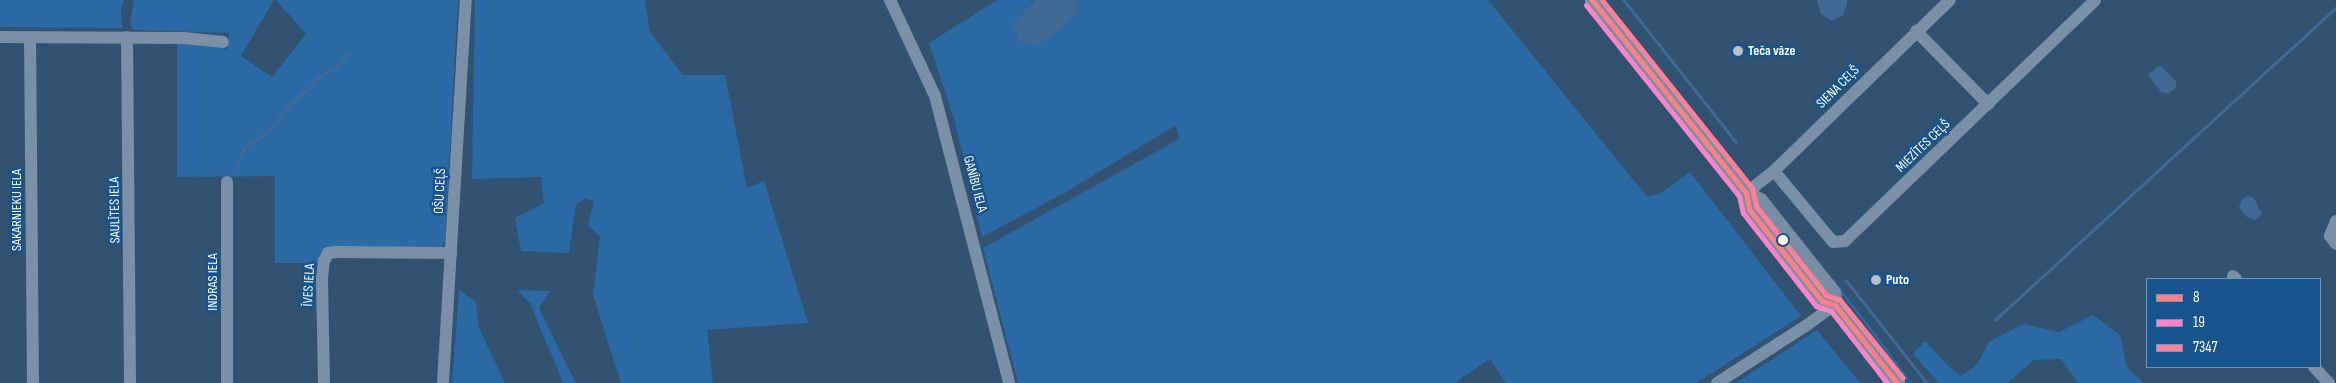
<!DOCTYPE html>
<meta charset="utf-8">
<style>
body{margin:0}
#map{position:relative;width:2336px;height:383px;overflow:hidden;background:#325272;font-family:"Sofia Sans Condensed",sans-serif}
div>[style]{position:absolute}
.green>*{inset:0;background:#2b6aa4}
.water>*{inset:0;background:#416b94}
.stream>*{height:2.5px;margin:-1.25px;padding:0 1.25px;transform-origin:1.25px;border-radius:1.25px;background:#416b94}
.minor>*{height:12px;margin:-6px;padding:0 6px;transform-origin:6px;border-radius:6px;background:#7990a6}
.major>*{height:15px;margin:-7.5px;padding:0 7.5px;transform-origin:7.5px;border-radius:7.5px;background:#798ea5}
.bus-1>*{height:5px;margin:-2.5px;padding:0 2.5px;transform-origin:2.5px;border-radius:2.5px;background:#ff8084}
.bus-2>*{height:5px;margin:-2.5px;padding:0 2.5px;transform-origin:2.5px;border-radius:2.5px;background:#fb84c6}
.bus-3>*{height:5px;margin:-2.5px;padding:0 2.5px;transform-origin:2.5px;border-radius:2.5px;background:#ff8098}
.dots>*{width:14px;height:14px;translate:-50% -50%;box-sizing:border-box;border:2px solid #17538d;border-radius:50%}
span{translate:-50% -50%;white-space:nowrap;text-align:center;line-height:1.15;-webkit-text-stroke:5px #17538d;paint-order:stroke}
.poi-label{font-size:14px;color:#fff;font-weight:700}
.left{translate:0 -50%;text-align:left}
.street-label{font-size:14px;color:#fff}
.legend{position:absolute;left:2146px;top:278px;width:175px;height:90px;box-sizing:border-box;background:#17538d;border:1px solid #7498bb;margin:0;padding:6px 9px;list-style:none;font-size:15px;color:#fff}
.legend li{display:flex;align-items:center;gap:10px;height:25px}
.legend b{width:25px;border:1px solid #7498bb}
</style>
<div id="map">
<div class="green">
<i style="clip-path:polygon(0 0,124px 0,121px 9px,122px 28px,0 27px)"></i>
<i style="clip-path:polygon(134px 0,274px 0,241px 56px,272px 77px,306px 34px,276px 0,458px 0,445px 241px,440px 250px,325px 248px,319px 263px,275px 263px,275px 176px,177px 177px,177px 43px,227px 49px,229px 33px,134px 30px,130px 25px)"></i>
<i style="clip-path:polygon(475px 0,645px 0,650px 32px,683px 75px,725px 75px,747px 188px,764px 181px,808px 323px,707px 330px,713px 383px,621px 383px,593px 295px,600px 237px,588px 225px,594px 201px,585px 199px,576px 204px,569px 253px,521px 251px,515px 218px,544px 203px,541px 177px,472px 179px)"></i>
<i style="clip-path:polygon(997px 0,1035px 0,1031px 2px,1078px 12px,1076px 0,1488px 0,1647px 197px,1661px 193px,1690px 172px,1801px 316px,1696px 383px,1506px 383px,1490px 359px,1457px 381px,1457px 383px,1018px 383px,983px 248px,1179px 139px,1176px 125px,1066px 192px,982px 237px,954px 119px,929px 43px)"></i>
<i style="clip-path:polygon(1833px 279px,1876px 334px,1912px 383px,1910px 383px,1831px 280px)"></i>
<i style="clip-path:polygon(459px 290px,476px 302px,479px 328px,505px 383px,452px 383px)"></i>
<i style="clip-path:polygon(517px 290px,550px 291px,539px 308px,575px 382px,578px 383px,563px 383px,530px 303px)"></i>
<i style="clip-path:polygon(2093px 315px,2120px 335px,2127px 368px,2144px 383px,2078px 383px,2061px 359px,2034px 360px,2007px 383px,1939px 383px,1913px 354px,1925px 341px,1947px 365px,1961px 376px,1977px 365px,1989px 342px,2023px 324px,2059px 332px)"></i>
<i style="clip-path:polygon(1817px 330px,1860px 383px,1736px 383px)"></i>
</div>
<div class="water">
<i style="clip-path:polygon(1035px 0,1076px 0,1078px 12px,1060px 30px,1038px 44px,1020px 42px,1013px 24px)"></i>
<i style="clip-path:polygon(1817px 0,1847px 0,1847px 4px,1843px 15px,1832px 21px,1821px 14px)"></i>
<i style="clip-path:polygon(2161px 66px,2176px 81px,2176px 88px,2168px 94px,2161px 92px,2148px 75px,2157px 67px)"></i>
<i style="clip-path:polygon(2249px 196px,2254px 198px,2262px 214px,2255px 220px,2247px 217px,2239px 207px,2242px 199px)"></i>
</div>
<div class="stream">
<i style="left:1624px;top:0;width:181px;rotate:51.7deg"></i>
<i style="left:236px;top:170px;width:23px;rotate:-70deg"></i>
<i style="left:244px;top:148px;width:29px;rotate:-34deg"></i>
<i style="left:268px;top:132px;width:34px;rotate:-52deg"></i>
<i style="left:289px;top:105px;width:27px;rotate:-39deg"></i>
<i style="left:310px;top:88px;width:8px;rotate:-60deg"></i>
<i style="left:314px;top:81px;width:25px;rotate:-34deg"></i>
<i style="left:335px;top:67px;width:21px;rotate:-45deg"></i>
<i style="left:1846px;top:280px;width:131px;rotate:51.8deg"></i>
<i style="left:1995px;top:320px;width:463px;rotate:-42.5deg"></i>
</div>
<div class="minor">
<i style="left:890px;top:0;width:106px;rotate:64.9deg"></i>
<i style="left:935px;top:96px;width:296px;rotate:75.5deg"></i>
<i style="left:1916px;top:31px;width:103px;rotate:45.4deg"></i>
<i style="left:0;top:37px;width:184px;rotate:0.3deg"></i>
<i style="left:184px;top:38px;width:39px;rotate:6deg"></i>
<i style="left:30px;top:37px;width:346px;rotate:89.5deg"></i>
<i style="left:127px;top:37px;width:346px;rotate:89.5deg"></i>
<i style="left:1774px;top:171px;width:92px;rotate:50.3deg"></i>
<i style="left:1833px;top:242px;width:12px;rotate:-5deg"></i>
<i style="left:1845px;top:241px;width:347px;rotate:-43.9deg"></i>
<i style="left:227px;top:182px;width:201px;rotate:90deg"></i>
<i style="left:1746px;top:193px;width:36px;rotate:-38deg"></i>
<i style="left:1774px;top:171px;width:245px;rotate:-44.2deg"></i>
<i style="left:2336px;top:221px;width:16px;rotate:112deg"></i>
<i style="left:2330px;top:236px;width:10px;rotate:53deg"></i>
<i style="left:2233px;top:276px;width:4px;rotate:45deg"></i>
<i style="left:2314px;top:367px;width:22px;rotate:47deg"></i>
<i style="left:324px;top:383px;width:104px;rotate:-91.1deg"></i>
<i style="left:322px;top:279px;width:18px;rotate:-84deg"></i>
<i style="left:324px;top:261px;width:9px;rotate:-63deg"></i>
<i style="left:328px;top:253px;width:9px;rotate:-6deg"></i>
<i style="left:337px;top:252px;width:114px;rotate:0.5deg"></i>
<i style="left:443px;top:383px;width:384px;rotate:-86.6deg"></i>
<i style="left:1717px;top:383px;width:107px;rotate:-32.8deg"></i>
<i style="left:1807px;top:325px;width:34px;rotate:-36deg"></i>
</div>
<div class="major">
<i style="left:1592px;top:0;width:247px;rotate:51.4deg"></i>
<i style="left:1746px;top:193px;width:16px;rotate:27deg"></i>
<i style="left:1760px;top:200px;width:117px;rotate:51.6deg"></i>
<i style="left:1833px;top:292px;width:13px;rotate:81deg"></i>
<i style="left:1746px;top:193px;width:16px;rotate:79deg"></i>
<i style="left:1749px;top:209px;width:117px;rotate:51.6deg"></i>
<i style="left:1822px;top:301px;width:14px;rotate:17deg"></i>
<i style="left:1835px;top:305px;width:100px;rotate:51.5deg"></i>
</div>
<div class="bus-1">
<i style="left:1592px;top:0;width:247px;rotate:51.4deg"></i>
<i style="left:1746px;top:193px;width:16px;rotate:79deg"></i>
<i style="left:1749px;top:209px;width:117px;rotate:51.6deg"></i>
<i style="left:1822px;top:301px;width:14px;rotate:17deg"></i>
<i style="left:1835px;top:305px;width:100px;rotate:51.5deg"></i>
</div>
<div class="bus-2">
<i style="left:1586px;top:5px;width:245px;rotate:51.3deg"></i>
<i style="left:1739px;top:196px;width:17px;rotate:77deg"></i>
<i style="left:1743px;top:213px;width:118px;rotate:51.9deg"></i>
<i style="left:1816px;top:306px;width:16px;rotate:18deg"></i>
<i style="left:1831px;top:311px;width:91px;rotate:52.1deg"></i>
</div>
<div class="bus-3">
<i style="left:1602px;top:0;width:241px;rotate:51.4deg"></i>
<i style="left:1752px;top:188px;width:18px;rotate:77deg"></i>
<i style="left:1756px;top:206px;width:113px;rotate:51.8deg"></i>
<i style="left:1826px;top:295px;width:15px;rotate:20deg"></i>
<i style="left:1840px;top:300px;width:100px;rotate:51.1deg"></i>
</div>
<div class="dots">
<i style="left:1738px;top:51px;background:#b7c2ce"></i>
<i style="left:1783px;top:240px;background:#fff"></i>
<i style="left:1876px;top:280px;background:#b7c2ce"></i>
</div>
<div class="poi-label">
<span class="left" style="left:1748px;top:51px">Teča vāze</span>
<span class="left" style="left:1886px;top:280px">Puto</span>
</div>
<div class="street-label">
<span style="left:1838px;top:87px;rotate:-45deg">SIENA CEĻŠ</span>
<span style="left:1923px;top:146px;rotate:-44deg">MIEZĪTES CEĻŠ</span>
<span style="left:975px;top:184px;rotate:75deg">GANĪBU IELA</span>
<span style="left:440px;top:191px;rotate:-87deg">OŠU CEĻŠ</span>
<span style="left:17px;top:210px;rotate:-90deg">SAKARNIEKU IELA</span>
<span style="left:115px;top:210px;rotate:-91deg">SAULĪTES IELA</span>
<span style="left:213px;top:282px;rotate:-90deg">INDRAS IELA</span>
<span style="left:309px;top:285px;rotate:-87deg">ĪVES IELA</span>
</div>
<ul class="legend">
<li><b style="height:6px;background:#ff8084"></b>8</li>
<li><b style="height:6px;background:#fb84c6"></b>19</li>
<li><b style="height:6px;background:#ff8098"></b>7347</li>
</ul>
</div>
